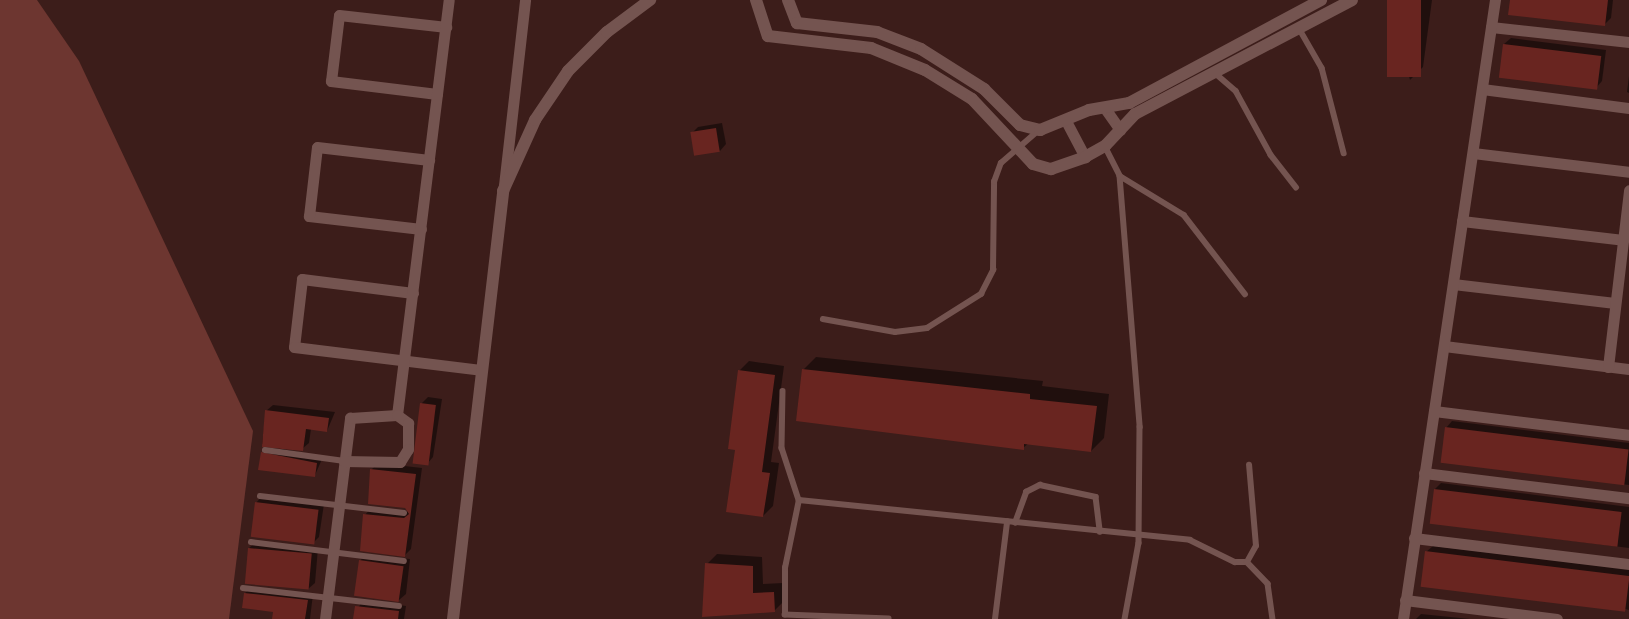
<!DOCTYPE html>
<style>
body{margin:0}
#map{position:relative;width:1629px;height:619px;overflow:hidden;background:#3c1d1a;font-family:"Open Sans",sans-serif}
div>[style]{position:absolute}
.green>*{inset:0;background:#6d3630}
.shadow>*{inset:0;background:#0007}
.building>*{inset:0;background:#692520;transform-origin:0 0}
.service>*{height:5.5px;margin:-2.75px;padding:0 2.75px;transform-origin:2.75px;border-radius:2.75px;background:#745450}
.minor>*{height:11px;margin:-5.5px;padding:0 5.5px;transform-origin:5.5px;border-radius:5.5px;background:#745450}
.tertiary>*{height:12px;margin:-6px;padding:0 6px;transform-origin:6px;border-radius:6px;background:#745450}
span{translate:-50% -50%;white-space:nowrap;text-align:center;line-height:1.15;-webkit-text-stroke:4.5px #3c1d1a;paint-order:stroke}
</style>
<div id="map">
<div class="green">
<i style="clip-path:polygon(0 0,37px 0,79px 61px,253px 431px,229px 619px,0 619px)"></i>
</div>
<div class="shadow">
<i style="clip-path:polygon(1388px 0,1432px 0,1423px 67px,1410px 80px)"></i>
<i style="clip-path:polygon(1511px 0,1613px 0,1611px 18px,1604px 25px)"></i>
<i style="clip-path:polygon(1511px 38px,1606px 50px,1602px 81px,1596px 88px,1504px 44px)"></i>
<i style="clip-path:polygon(1629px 76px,1629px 93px,1627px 92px)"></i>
<i style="clip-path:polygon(722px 123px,726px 144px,720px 151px,692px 133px,698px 127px)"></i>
<i style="clip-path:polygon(816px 357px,1043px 381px,1042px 386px,1109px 394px,1104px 438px,1091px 451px,1029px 443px,1023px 448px,803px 370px)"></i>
<i style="clip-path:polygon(749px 361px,784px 366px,771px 462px,779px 463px,773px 506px,763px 516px,739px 371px)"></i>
<i style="clip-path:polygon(428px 397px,442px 399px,433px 457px,427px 464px,422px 403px)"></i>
<i style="clip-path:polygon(273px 405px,335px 412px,327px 431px,311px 429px,309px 443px,302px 449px,283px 449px,323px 457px,315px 475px,262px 452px,269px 445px,262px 444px,266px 411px)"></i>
<i style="clip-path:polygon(1452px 421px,1629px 443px,1629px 485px,1442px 462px,1446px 428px)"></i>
<i style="clip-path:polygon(378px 463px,422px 468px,411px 549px,405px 555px,365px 515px,371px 508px,408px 511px,371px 470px)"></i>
<i style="clip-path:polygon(1441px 483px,1629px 507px,1629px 548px,1431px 523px,1435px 489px)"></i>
<i style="clip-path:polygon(262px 496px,324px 504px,319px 537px,313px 543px,256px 503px)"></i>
<i style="clip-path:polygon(256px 542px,318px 548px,315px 583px,308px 589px,249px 548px)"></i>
<i style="clip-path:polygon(1433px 546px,1629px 569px,1629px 610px,1426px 552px)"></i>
<i style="clip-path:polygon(366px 554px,410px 559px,406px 594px,399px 600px,360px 561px)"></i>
<i style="clip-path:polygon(717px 554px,762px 557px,763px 584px,783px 583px,784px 601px,774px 611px,707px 564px)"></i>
<i style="clip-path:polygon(252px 587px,313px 594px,310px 619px,273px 619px,275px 611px,245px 593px)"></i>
<i style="clip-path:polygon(362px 600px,406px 606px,404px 619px,354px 619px)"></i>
<i style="clip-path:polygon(1421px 614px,1470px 619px,1416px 619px)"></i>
</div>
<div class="building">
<i style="left:1387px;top:0;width:34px;height:77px"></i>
<i style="clip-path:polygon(1510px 0,1608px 0,1605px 26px,1508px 15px)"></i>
<i style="left:1503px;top:44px;width:99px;height:34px;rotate:7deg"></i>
<i style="left:716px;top:128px;width:24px;height:26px;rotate:81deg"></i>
<i style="clip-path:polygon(802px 369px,1030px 394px,1030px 399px,1097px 406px,1091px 452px,1024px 444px,1024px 450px,796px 421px)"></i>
<i style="clip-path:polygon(738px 370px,775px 375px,762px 472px,770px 473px,763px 517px,726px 512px,735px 450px,728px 449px)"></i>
<i style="left:420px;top:403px;width:16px;height:61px;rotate:7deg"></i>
<i style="clip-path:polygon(265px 410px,329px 418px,327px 432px,306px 429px,303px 451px,262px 447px)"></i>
<i style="left:1445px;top:427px;width:185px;height:36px;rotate:7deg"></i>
<i style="clip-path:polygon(261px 452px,317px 463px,315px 477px,258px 470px)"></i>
<i style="clip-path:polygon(370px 469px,416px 474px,405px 557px,360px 551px,363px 514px,404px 518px,409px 514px,405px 508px,368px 504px)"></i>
<i style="left:1434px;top:489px;width:189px;height:35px;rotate:7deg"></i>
<i style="left:255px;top:502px;width:64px;height:35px;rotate:7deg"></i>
<i style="left:248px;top:548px;width:64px;height:36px;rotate:5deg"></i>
<i style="left:1425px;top:551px;width:206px;height:36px;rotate:7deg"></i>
<i style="left:359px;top:560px;width:45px;height:36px;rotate:8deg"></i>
<i style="clip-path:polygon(705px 563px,753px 566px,753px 593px,774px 592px,775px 612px,702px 617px)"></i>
<i style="clip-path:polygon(244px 593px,308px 600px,305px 619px,272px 619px,273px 612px,242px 608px)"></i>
<i style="clip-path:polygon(355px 606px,399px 611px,398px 619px,353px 619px)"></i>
</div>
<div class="service">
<i style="left:1299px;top:28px;width:46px;rotate:60.1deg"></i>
<i style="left:1322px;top:68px;width:88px;rotate:75.5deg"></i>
<i style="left:1214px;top:72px;width:29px;rotate:41deg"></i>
<i style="left:1236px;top:91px;width:73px;rotate:61.3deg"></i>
<i style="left:1271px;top:155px;width:41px;rotate:52deg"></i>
<i style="left:1105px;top:146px;width:34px;rotate:63deg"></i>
<i style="left:1120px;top:176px;width:252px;rotate:85.4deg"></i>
<i style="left:1140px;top:427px;width:116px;rotate:90.5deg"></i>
<i style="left:1139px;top:543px;width:77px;rotate:100.4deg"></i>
<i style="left:1120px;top:176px;width:75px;rotate:31.4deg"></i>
<i style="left:1184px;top:215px;width:100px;rotate:52.3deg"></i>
<i style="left:823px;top:319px;width:73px;rotate:10.2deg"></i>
<i style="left:895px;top:332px;width:32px;rotate:-7deg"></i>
<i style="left:927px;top:328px;width:64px;rotate:-32.2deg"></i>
<i style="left:981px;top:294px;width:27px;rotate:-63deg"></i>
<i style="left:993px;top:270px;width:88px;rotate:-89.3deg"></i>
<i style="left:994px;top:182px;width:20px;rotate:-70deg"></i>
<i style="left:1001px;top:163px;width:49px;rotate:-40.9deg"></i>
<i style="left:783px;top:391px;width:57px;rotate:91deg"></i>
<i style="left:782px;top:448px;width:55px;rotate:71.9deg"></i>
<i style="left:265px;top:450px;width:80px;rotate:7.9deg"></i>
<i style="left:260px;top:496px;width:145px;rotate:6.7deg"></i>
<i style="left:1015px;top:523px;width:33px;rotate:-70deg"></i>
<i style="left:1026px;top:492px;width:16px;rotate:-27deg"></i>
<i style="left:1040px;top:485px;width:57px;rotate:12.1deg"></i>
<i style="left:1096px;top:497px;width:35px;rotate:83deg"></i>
<i style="left:251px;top:542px;width:154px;rotate:7.1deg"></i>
<i style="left:1247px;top:562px;width:30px;rotate:46deg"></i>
<i style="left:1268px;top:584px;width:35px;rotate:82deg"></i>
<i style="left:243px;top:588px;width:157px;rotate:6.6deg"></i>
<i style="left:889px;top:619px;width:104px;rotate:-177.8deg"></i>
<i style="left:785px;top:615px;width:47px;rotate:-90deg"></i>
<i style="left:785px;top:568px;width:69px;rotate:-78.4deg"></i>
<i style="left:799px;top:500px;width:393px;rotate:5.8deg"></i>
<i style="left:1190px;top:540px;width:50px;rotate:26.1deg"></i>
<i style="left:1235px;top:562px;width:12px"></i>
<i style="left:1247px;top:562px;width:18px;rotate:-61deg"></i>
<i style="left:1256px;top:546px;width:81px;rotate:-94.9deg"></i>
<i style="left:995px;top:619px;width:98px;rotate:-82.9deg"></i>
</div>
<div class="minor">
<i style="left:1491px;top:27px;width:139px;rotate:6.2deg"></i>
<i style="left:1482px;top:89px;width:148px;rotate:7.4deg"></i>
<i style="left:437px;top:94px;width:107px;rotate:-173deg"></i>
<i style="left:331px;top:81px;width:66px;rotate:-83.1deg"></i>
<i style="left:339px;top:15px;width:108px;rotate:6.4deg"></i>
<i style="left:1104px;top:107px;width:28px;rotate:55deg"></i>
<i style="left:1066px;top:121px;width:41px;rotate:62.2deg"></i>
<i style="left:1473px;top:153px;width:157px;rotate:6.9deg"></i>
<i style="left:504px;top:185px;width:186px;rotate:-83.5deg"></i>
<i style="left:1462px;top:221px;width:162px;rotate:6.7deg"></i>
<i style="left:421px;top:229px;width:113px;rotate:-173.4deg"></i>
<i style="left:309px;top:216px;width:69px;rotate:-83.4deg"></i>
<i style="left:317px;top:147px;width:113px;rotate:6.6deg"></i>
<i style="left:1453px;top:284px;width:163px;rotate:6.7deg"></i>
<i style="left:413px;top:293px;width:112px;rotate:-172.8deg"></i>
<i style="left:302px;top:279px;width:68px;rotate:96.7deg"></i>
<i style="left:294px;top:347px;width:188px;rotate:7deg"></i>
<i style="left:1444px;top:346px;width:186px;rotate:7.1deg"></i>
<i style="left:1608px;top:367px;width:178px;rotate:-83.2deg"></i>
<i style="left:1434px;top:411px;width:196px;rotate:7deg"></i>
<i style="left:397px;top:415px;width:418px;rotate:-82.9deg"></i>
<i style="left:1424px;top:473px;width:207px;rotate:7deg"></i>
<i style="left:1414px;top:538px;width:217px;rotate:6.9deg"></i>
<i style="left:1405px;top:600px;width:153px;rotate:7.1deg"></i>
<i style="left:325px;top:619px;width:203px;rotate:-82.9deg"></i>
<i style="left:350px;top:418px;width:47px;rotate:-3.7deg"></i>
<i style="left:397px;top:415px;width:14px;rotate:36deg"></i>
<i style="left:408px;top:423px;width:26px;rotate:90deg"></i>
<i style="left:408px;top:449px;width:15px;rotate:122deg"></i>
<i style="left:400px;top:462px;width:56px;rotate:-179deg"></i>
<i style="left:1403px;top:619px;width:626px;rotate:-81.55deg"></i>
</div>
<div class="tertiary">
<i style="left:756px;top:0;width:38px;rotate:72deg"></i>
<i style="left:768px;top:36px;width:104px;rotate:6.6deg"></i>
<i style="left:871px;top:48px;width:58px;rotate:22.2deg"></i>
<i style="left:925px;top:70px;width:55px;rotate:31.7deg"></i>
<i style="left:972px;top:99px;width:89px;rotate:46.8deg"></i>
<i style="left:1033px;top:164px;width:19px;rotate:16deg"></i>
<i style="left:1051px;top:169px;width:36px;rotate:-19deg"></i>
<i style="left:1085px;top:157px;width:23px;rotate:-29deg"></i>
<i style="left:1105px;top:146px;width:44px;rotate:-46.8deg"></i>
<i style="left:1135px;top:114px;width:245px;rotate:-27.7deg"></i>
<i style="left:788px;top:0;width:25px;rotate:69deg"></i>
<i style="left:797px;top:23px;width:81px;rotate:6.4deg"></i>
<i style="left:877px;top:32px;width:47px;rotate:21.1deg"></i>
<i style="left:921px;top:49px;width:75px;rotate:32.4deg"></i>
<i style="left:984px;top:89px;width:51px;rotate:45deg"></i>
<i style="left:1020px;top:125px;width:21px;rotate:14deg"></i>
<i style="left:1040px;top:130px;width:53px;rotate:-22.2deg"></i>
<i style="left:1089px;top:110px;width:41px;rotate:-9.9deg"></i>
<i style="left:1129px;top:103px;width:218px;rotate:-28.2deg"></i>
<i style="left:453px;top:619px;width:431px;rotate:-83.3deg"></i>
<i style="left:503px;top:191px;width:78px;rotate:-65.7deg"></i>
<i style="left:535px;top:120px;width:59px;rotate:-56deg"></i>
<i style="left:568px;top:71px;width:55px;rotate:-45deg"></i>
<i style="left:607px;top:32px;width:54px;rotate:-36.7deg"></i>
</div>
</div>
